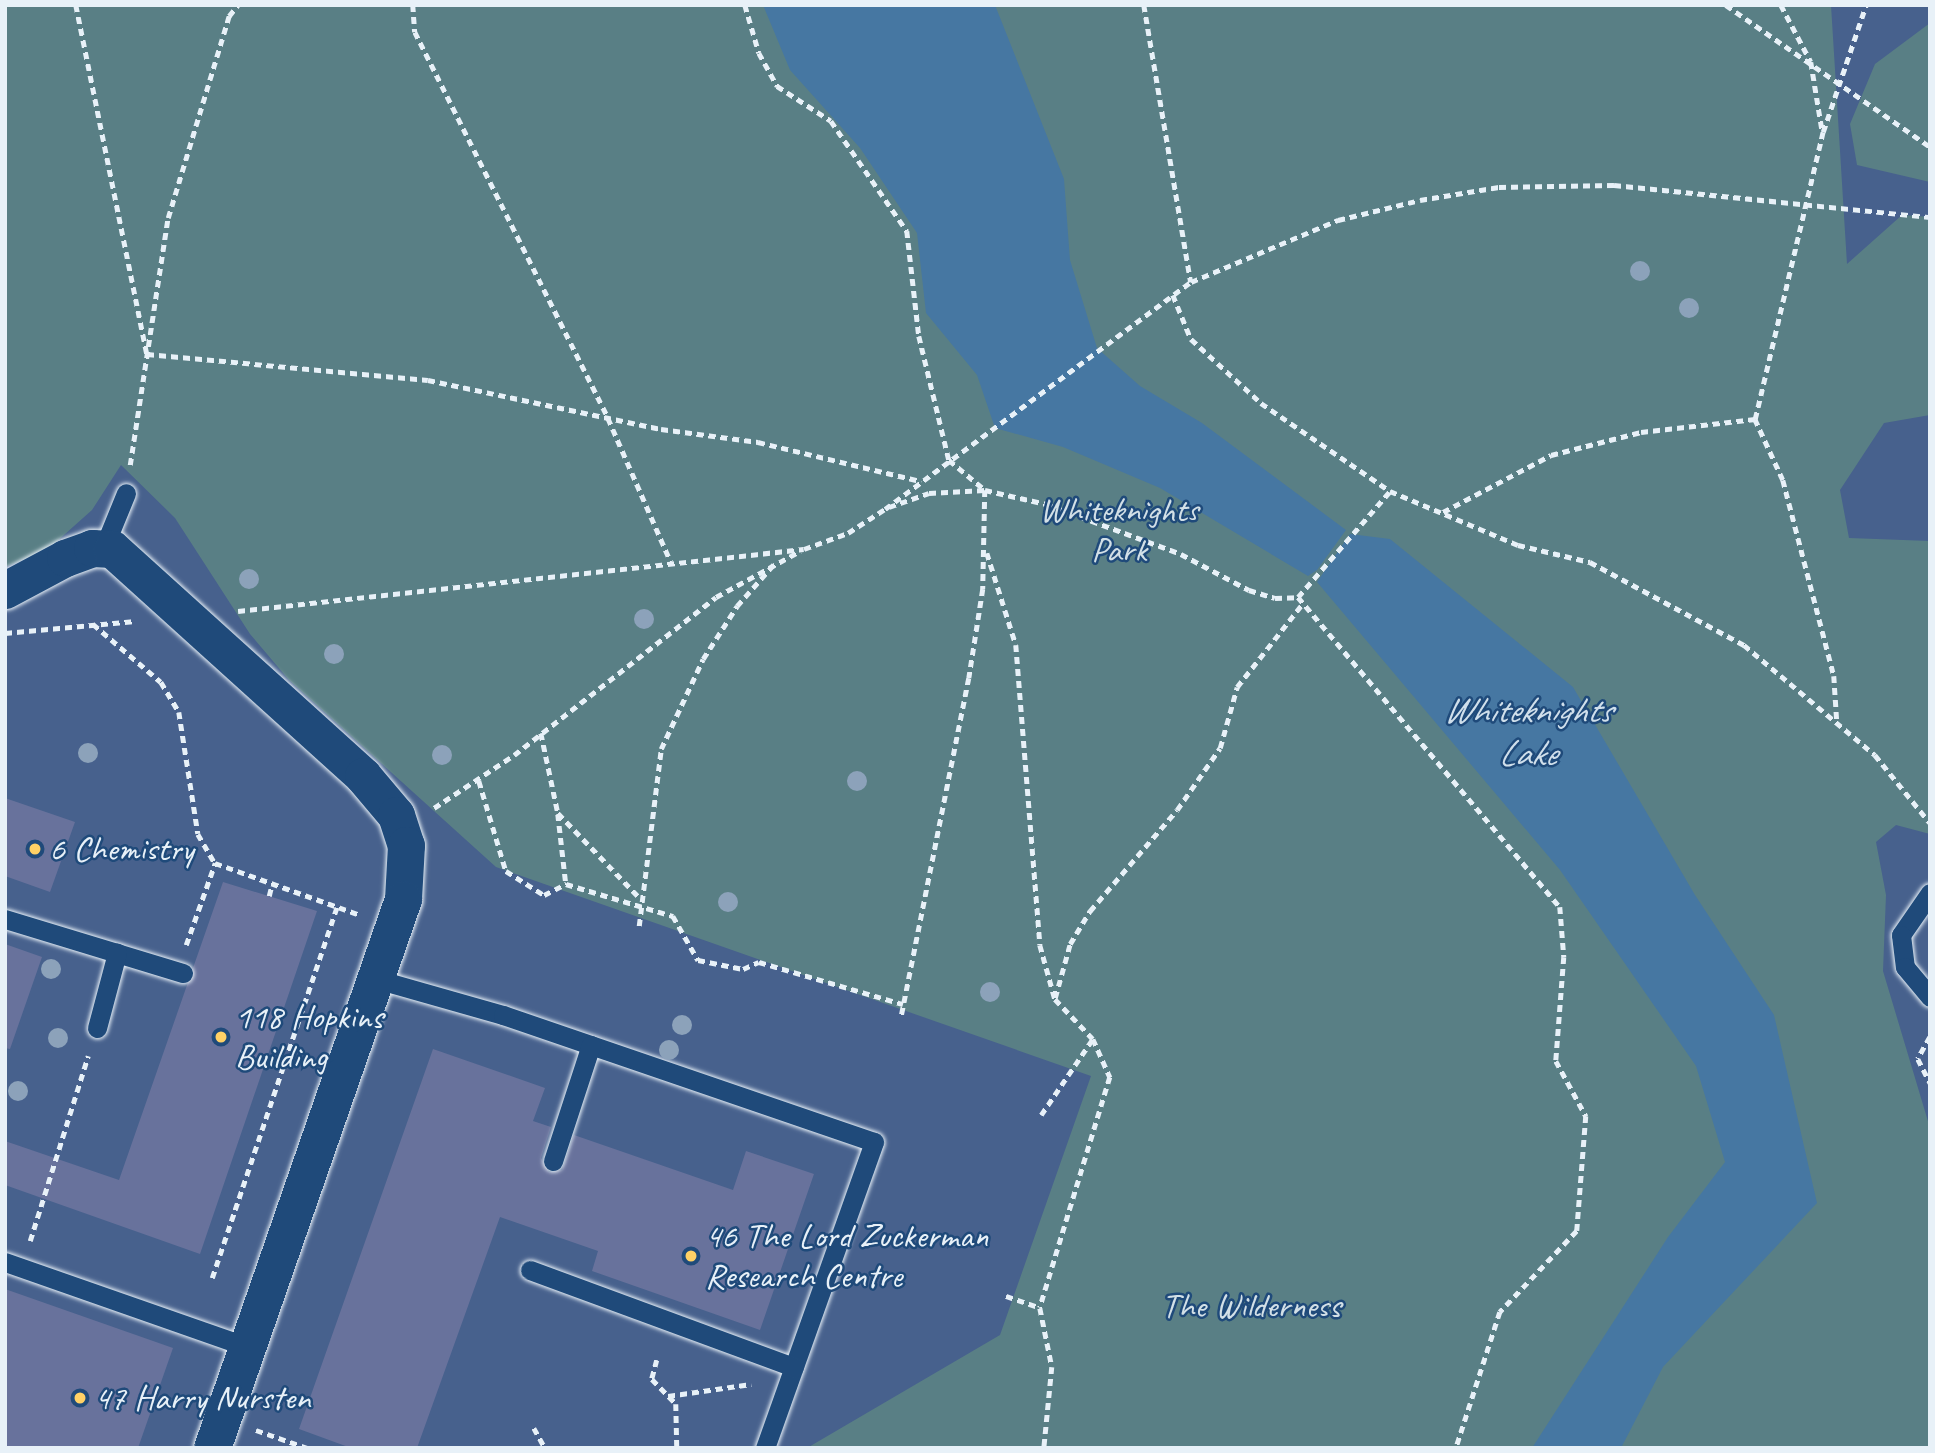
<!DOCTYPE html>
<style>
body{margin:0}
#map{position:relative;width:1935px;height:1453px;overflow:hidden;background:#355684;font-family:Caveat,sans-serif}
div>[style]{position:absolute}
.built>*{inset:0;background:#47618d;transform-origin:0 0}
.green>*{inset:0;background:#597f85}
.water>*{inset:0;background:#4677a2}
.building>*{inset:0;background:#68729c}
.path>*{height:4.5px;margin-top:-2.25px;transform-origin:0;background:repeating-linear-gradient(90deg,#e8f1f8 0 7px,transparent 0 12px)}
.roads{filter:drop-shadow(0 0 2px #e8f1f8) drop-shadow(0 0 2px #e8f1f8)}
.lane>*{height:19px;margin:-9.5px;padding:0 9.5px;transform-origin:9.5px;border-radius:9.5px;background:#1f4a7a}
.street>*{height:37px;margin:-18.5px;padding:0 18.5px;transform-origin:18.5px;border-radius:18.5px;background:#1f4a7a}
.trees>*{width:20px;height:20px;margin:-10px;border-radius:50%;background:#8ca2ba}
.dots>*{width:19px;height:19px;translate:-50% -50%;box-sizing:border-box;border:4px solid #1f4a7a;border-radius:50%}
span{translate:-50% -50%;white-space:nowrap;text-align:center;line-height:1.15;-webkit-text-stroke:5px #1f4a7a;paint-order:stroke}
.park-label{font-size:35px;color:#d3e0e7}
.poi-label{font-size:35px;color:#e8f1f8}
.left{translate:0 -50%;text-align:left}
.water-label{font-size:37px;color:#d0dfeb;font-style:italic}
.frame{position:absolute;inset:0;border:7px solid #e8f1f8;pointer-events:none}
</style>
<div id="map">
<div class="built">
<i style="left:5px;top:5px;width:1925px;height:1443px"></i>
</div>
<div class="green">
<i style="clip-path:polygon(5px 5px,1831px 5px,1847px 264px,1902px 215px,1930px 217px,1930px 415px,1884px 423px,1840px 490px,1849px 538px,1930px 541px,1930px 834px,1896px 825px,1876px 842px,1886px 895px,1883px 971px,1930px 1128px,1930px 1448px,807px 1448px,1000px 1335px,1091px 1076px,496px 867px,289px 680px,250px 634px,175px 518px,121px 465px,92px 510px,46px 551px,5px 567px)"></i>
<i style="clip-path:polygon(1930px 23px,1930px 182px,1857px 165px,1850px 124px,1875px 64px)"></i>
</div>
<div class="water">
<i style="clip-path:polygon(763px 5px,995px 5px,1064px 179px,1070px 260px,1097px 348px,1140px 386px,1202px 423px,1346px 530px,1317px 570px,1308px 576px,1160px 488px,1063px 447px,995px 428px,977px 375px,926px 313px,917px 233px,860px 148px,790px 70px)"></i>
<i style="clip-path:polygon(1350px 534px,1390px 539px,1573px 687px,1695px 895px,1774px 1015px,1817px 1203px,1663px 1367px,1621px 1448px,1532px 1448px,1668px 1237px,1725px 1162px,1696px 1066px,1560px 870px,1317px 582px)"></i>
</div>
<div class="building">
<i style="clip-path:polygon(5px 798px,75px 822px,50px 892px,5px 876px)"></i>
<i style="clip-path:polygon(223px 882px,317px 911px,200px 1254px,5px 1185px,5px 1141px,119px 1180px)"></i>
<i style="clip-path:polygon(5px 944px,42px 957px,10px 1049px,5px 1048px)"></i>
<i style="clip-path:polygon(433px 1049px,545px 1088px,533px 1121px,551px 1127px,541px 1158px,549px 1172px,562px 1170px,574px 1135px,733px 1190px,746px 1151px,814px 1174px,760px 1330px,592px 1271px,598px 1251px,500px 1217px,417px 1448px,351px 1448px,299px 1429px)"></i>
<i style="clip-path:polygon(5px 1289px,173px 1348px,138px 1448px,5px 1448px)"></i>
</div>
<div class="path">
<i style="left:76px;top:5px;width:356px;rotate:78.5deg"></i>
<i style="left:147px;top:354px;width:282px;rotate:5.3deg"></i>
<i style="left:428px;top:380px;width:238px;rotate:11.9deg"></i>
<i style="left:661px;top:429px;width:98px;rotate:7.6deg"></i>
<i style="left:758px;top:442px;width:168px;rotate:13.5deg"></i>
<i style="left:413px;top:5px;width:27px;rotate:86deg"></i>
<i style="left:415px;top:32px;width:432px;rotate:63.4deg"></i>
<i style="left:608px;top:418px;width:157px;rotate:66.4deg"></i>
<i style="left:745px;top:5px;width:50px;rotate:73.7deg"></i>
<i style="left:759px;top:53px;width:38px;rotate:61deg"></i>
<i style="left:777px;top:86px;width:64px;rotate:32.9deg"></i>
<i style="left:831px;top:121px;width:134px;rotate:55.4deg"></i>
<i style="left:907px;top:231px;width:106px;rotate:83.5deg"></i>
<i style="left:919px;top:336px;width:128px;rotate:76.4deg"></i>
<i style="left:949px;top:460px;width:47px;rotate:39.8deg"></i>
<i style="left:985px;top:490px;width:99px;rotate:91.2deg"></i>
<i style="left:983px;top:589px;width:90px;rotate:98.9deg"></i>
<i style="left:969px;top:678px;width:346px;rotate:101.3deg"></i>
<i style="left:1144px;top:5px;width:281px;rotate:80.4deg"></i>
<i style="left:1726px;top:5px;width:249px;rotate:34.8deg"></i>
<i style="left:1781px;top:5px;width:64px;rotate:62.2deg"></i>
<i style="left:1811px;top:62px;width:68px;rotate:80.7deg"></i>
<i style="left:1173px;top:295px;width:48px;rotate:67.8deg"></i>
<i style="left:1191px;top:339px;width:95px;rotate:42.4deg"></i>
<i style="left:1261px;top:403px;width:156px;rotate:34.3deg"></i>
<i style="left:1390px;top:491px;width:139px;rotate:22.9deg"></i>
<i style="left:1518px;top:545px;width:74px;rotate:13.3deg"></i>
<i style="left:1590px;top:562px;width:175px;rotate:28.3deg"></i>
<i style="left:1744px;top:645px;width:171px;rotate:40deg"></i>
<i style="left:1875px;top:755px;width:87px;rotate:51deg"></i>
<i style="left:1755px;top:419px;width:295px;rotate:-76.7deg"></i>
<i style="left:1823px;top:132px;width:134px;rotate:-71.3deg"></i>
<i style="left:130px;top:465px;width:250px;rotate:-81.3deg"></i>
<i style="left:168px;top:218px;width:211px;rotate:-73.2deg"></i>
<i style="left:229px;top:16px;width:14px;rotate:-51deg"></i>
<i style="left:889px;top:507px;width:42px;rotate:-19.3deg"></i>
<i style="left:929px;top:493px;width:56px;rotate:-3.1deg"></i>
<i style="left:985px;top:490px;width:63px;rotate:12.9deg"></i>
<i style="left:1046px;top:504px;width:144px;rotate:20.3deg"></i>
<i style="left:1181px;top:554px;width:77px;rotate:27.9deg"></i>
<i style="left:1249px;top:590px;width:27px;rotate:17deg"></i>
<i style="left:1275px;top:598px;width:23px;rotate:-2deg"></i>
<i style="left:1298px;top:597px;width:140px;rotate:-49deg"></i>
<i style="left:1443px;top:512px;width:122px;rotate:-27.8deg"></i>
<i style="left:1551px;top:455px;width:93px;rotate:-14.3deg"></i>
<i style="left:1641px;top:432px;width:115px;rotate:-6.5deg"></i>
<i style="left:1755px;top:419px;width:67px;rotate:65.3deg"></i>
<i style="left:1783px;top:480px;width:203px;rotate:75.4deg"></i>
<i style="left:1834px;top:676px;width:46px;rotate:86.3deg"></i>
<i style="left:987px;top:553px;width:96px;rotate:72.5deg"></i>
<i style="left:1016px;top:645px;width:301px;rotate:85.4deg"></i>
<i style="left:1040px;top:945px;width:56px;rotate:74.5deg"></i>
<i style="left:1055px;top:999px;width:55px;rotate:46.5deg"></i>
<i style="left:1093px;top:1039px;width:42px;rotate:65.9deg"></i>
<i style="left:1110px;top:1077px;width:241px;rotate:106.9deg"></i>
<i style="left:1040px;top:1308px;width:60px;rotate:78.5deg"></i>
<i style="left:1052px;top:1367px;width:81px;rotate:95.6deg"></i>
<i style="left:1298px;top:597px;width:406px;rotate:49.8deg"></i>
<i style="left:1560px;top:907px;width:50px;rotate:85.4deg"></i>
<i style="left:1564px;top:957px;width:104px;rotate:94.4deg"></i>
<i style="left:1556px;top:1061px;width:63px;rotate:61.4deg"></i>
<i style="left:1586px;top:1116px;width:115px;rotate:94.5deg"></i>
<i style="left:1577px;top:1231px;width:112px;rotate:133.5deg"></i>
<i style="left:1500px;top:1312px;width:143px;rotate:107.9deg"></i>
<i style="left:238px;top:611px;width:569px;rotate:-6.25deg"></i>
<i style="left:804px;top:549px;width:47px;rotate:-20deg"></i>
<i style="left:848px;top:533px;width:44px;rotate:-33deg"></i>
<i style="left:885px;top:509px;width:381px;rotate:-36.6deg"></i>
<i style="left:1191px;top:282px;width:160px;rotate:-22.9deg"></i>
<i style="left:1338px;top:220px;width:84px;rotate:-13.7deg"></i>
<i style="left:1420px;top:200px;width:80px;rotate:-9.3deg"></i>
<i style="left:1499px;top:187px;width:115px;rotate:-1deg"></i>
<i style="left:1614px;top:185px;width:318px;rotate:5.8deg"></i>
<i style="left:93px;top:624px;width:89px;rotate:40.5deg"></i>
<i style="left:161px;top:682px;width:35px;rotate:59deg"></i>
<i style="left:179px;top:712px;width:123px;rotate:81.1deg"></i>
<i style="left:198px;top:834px;width:34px;rotate:60deg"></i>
<i style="left:215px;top:863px;width:154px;rotate:19.7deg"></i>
<i style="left:5px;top:633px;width:131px;rotate:-5.3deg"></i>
<i style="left:541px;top:733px;width:82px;rotate:78deg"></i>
<i style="left:558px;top:813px;width:115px;rotate:46.1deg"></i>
<i style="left:479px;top:781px;width:94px;rotate:73.3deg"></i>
<i style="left:506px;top:871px;width:45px;rotate:32.3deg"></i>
<i style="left:544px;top:895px;width:25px;rotate:-27deg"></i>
<i style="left:566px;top:884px;width:112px;rotate:16.7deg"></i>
<i style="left:673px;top:916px;width:51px;rotate:60.4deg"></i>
<i style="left:698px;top:960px;width:46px;rotate:11.3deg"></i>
<i style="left:743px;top:969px;width:17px;rotate:-24deg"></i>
<i style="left:759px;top:962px;width:150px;rotate:16.3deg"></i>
<i style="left:434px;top:808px;width:96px;rotate:-33.5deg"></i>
<i style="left:514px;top:755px;width:256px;rotate:-38deg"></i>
<i style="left:716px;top:597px;width:96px;rotate:-28.7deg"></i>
<i style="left:558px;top:814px;width:70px;rotate:83.5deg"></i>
<i style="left:269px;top:896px;width:12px;rotate:-76deg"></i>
<i style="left:639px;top:926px;width:178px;rotate:-82.9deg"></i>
<i style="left:661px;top:749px;width:99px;rotate:-65deg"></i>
<i style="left:703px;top:659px;width:63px;rotate:-57.3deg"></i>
<i style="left:737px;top:606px;width:56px;rotate:-48.6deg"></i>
<i style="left:186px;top:945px;width:87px;rotate:-70.5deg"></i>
<i style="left:1055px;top:998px;width:56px;rotate:-74.5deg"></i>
<i style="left:1070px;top:944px;width:39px;rotate:-59deg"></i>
<i style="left:1090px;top:911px;width:133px;rotate:-49.3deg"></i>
<i style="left:1177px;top:810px;width:75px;rotate:-55.3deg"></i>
<i style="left:1220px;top:748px;width:63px;rotate:-74.4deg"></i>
<i style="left:1237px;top:687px;width:107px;rotate:-51.8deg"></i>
<i style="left:1930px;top:1037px;width:25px;rotate:119deg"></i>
<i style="left:1918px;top:1059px;width:27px;rotate:63deg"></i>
<i style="left:1041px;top:1115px;width:91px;rotate:-55.8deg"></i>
<i style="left:30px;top:1241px;width:194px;rotate:-72.6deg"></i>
<i style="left:212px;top:1278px;width:391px;rotate:-71.4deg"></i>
<i style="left:1006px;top:1296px;width:36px;rotate:19deg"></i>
<i style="left:657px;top:1360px;width:20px;rotate:105deg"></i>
<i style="left:652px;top:1379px;width:35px;rotate:46deg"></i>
<i style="left:676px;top:1404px;width:44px;rotate:88.7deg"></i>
<i style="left:668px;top:1396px;width:84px;rotate:-8.2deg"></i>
<i style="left:534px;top:1428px;width:23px;rotate:61deg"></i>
<i style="left:256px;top:1430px;width:54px;rotate:19.4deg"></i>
<i style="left:349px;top:1448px;width:1px;rotate:-45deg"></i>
</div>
<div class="roads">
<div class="lane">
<i style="left:104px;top:547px;width:58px;rotate:-67.8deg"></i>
<i style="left:1930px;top:893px;width:51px;rotate:124.6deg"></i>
<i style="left:1901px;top:935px;width:32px;rotate:83deg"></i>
<i style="left:1905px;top:967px;width:39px;rotate:50deg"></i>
<i style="left:5px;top:919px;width:186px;rotate:16.9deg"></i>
<i style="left:376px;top:979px;width:132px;rotate:15.8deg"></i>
<i style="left:503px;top:1015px;width:392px;rotate:18.9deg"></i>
<i style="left:874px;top:1142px;width:325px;rotate:109.6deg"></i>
<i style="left:97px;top:1028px;width:78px;rotate:-75.1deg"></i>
<i style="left:553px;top:1161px;width:122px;rotate:-71.9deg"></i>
<i style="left:5px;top:1262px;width:257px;rotate:19.3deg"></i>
<i style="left:530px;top:1270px;width:281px;rotate:20.2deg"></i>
</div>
<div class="street">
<i style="left:5px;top:590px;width:68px;rotate:-28.1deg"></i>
<i style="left:65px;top:558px;width:29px;rotate:-20deg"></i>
<i style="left:92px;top:548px;width:20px;rotate:3deg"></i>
<i style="left:112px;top:549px;width:338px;rotate:42.1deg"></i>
<i style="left:363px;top:776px;width:51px;rotate:49.8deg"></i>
<i style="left:396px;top:815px;width:32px;rotate:72deg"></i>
<i style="left:406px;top:845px;width:54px;rotate:93.2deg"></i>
<i style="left:403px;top:899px;width:581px;rotate:109.18deg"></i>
</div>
</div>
<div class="trees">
<i style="left:1640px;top:271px"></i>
<i style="left:1689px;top:308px"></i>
<i style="left:249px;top:579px"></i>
<i style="left:644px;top:619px"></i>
<i style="left:334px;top:654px"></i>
<i style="left:88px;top:753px"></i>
<i style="left:442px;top:755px"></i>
<i style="left:857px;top:781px"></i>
<i style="left:728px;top:902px"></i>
<i style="left:51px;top:969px"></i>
<i style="left:990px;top:992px"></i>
<i style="left:682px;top:1025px"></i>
<i style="left:58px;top:1038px"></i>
<i style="left:669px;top:1050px"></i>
<i style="left:18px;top:1091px"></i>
</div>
<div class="dots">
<i style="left:35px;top:849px;background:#ffd166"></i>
<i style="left:221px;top:1037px;background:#ffd166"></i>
<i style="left:691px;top:1256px;background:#ffd166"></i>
<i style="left:80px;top:1398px;background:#ffd166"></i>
</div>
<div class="park-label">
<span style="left:1119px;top:530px">Whiteknights<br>Park</span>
<span style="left:1251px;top:1306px">The Wilderness</span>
</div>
<div class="poi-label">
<span class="left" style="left:49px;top:849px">6 Chemistry</span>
<span class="left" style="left:235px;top:1037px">118 Hopkins<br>Building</span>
<span class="left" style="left:705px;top:1256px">46 The Lord Zuckerman<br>Research Centre</span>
<span class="left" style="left:94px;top:1398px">47 Harry Nursten</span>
</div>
<div class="water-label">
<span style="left:1527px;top:732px">Whiteknights<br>Lake</span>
</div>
<div class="frame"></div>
</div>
